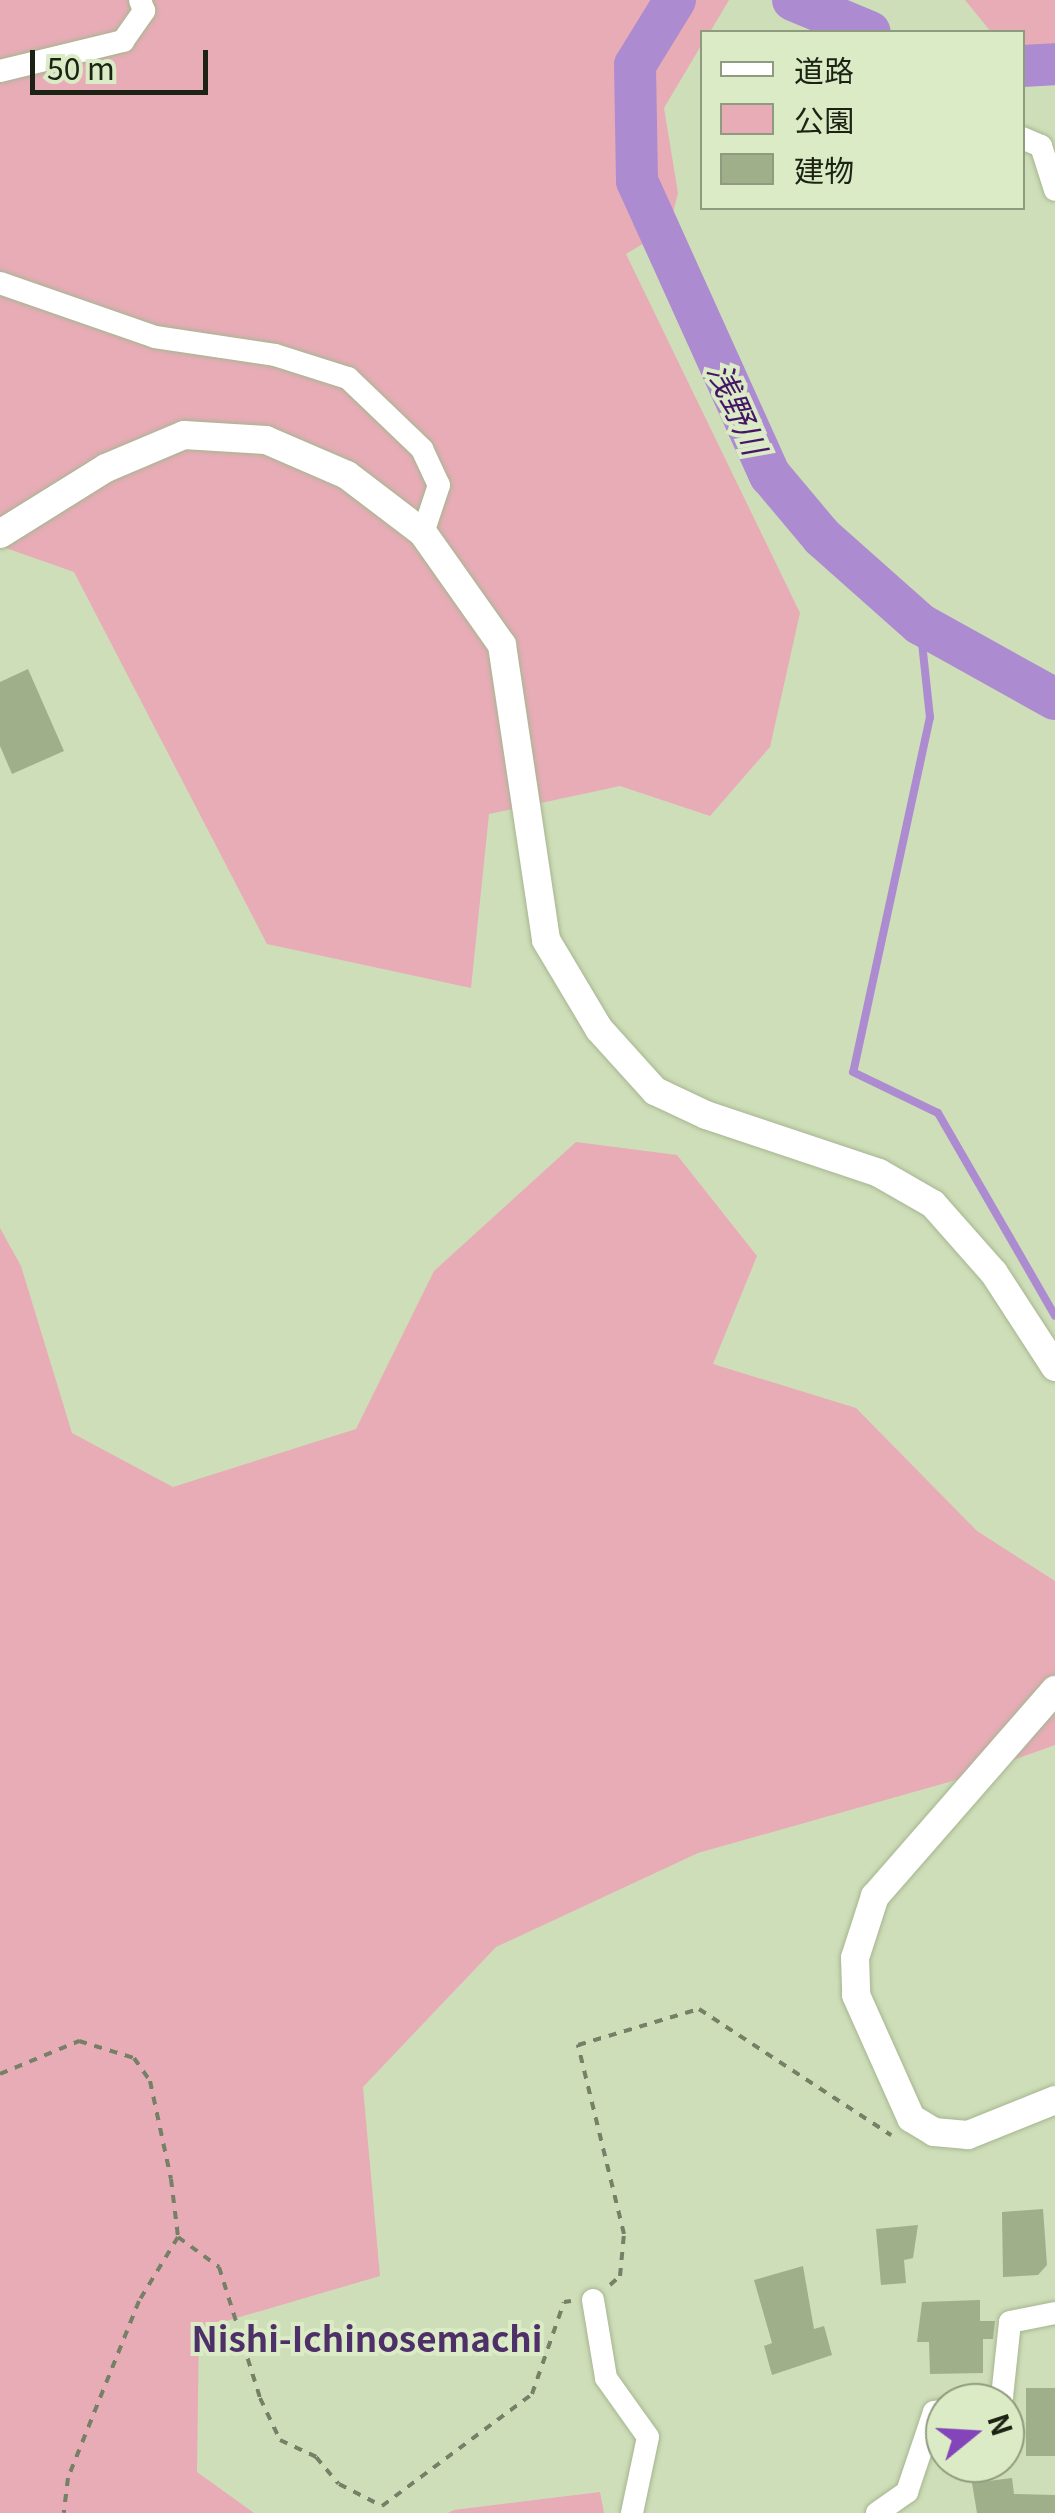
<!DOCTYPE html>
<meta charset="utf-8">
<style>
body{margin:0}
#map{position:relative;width:1055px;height:2513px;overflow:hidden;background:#cedeb8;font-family:Georgia,"Noto Sans JP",serif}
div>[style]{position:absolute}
.green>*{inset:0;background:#e8acb7}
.stream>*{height:8px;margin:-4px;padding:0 4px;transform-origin:4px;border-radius:4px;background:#ad8bd0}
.river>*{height:42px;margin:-21px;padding:0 21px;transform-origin:21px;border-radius:21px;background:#ad8bd0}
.building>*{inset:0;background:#9faf8a;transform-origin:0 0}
.path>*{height:4px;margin-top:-2px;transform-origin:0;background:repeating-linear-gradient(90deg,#758066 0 8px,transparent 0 16px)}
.roads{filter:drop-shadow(0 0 2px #a6b591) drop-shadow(0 0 2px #a6b591)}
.minor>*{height:22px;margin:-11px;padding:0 11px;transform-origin:11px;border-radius:11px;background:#fff}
.tertiary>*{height:28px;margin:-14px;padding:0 14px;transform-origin:14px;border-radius:14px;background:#fff}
span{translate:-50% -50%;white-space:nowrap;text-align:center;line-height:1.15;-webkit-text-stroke:8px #dbebc5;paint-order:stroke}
.water-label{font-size:32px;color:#451668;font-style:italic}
.quarter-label{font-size:35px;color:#4e3069;font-weight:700}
.legend{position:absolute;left:700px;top:30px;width:325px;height:180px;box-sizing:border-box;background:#dbebc5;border:2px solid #8f9b7e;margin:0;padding:12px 18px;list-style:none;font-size:30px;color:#1c2214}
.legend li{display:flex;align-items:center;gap:20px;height:50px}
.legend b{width:50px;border:2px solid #8f9b7e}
.north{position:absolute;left:925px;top:2383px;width:100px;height:100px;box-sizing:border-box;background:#dbebc5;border:2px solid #8f9b7e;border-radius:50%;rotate:72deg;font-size:28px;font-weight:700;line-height:40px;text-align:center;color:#1c2214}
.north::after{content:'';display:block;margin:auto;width:35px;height:45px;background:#8545ba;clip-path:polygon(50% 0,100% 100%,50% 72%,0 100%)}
.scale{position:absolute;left:30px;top:50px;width:178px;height:45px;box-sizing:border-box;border:5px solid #1c2214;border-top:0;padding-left:12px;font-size:30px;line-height:35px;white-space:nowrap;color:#1c2214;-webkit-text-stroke:8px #dbebc5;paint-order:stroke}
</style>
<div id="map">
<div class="green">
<i style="clip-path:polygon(0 0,729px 0,710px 32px,702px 32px,702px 44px,664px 108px,678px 193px,669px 228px,626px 254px,800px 613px,770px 747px,710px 816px,620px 786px,489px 814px,471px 988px,267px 944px,74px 572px,0 546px)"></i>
<i style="clip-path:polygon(965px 0,1055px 0,1055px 61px,1023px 64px,1022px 32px,991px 32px)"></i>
<i style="clip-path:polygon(576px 1142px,677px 1155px,757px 1256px,713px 1364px,856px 1408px,977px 1531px,1055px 1581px,1055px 1745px,963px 1778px,698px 1853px,496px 1947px,363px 2087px,380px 2276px,199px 2329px,197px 2472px,254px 2513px,0 2513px,0 1228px,21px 1266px,72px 1433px,173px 1487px,356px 1429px,434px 1271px)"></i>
<i style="clip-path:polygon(600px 2492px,604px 2513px,448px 2513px,454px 2510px)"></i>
</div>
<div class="stream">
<i style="left:920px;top:624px;width:94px;rotate:83.9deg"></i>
<i style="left:930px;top:717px;width:363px;rotate:102.2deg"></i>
<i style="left:853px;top:1072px;width:94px;rotate:25.8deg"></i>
<i style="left:938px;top:1113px;width:234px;rotate:60deg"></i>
</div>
<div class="river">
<i style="left:675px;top:0;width:76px;rotate:121.6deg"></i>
<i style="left:635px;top:65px;width:116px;rotate:89deg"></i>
<i style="left:637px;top:181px;width:323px;rotate:65.7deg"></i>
<i style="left:770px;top:475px;width:81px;rotate:50deg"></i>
<i style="left:822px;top:537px;width:131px;rotate:41.6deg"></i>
<i style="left:920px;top:624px;width:154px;rotate:29.1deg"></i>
<i style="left:793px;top:0;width:83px;rotate:22.6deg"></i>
<i style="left:1022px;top:66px;width:33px;rotate:-3deg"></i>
</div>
<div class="building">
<i style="clip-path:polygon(28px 669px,64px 751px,12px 774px,0 746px,0 682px)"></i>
<i style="clip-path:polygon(1043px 2209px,1047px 2265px,1038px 2275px,1003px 2277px,1002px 2212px)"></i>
<i style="clip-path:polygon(918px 2225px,913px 2258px,904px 2260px,906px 2283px,881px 2285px,876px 2229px)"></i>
<i style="clip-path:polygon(803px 2266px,814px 2329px,824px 2326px,832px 2355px,772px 2375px,764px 2346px,772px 2343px,754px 2280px)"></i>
<i style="clip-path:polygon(980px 2300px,980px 2321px,995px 2321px,993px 2339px,983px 2339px,983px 2373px,930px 2374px,929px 2342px,917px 2342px,922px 2302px)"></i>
<i style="left:1055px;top:2388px;width:68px;height:29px;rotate:90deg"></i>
<i style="clip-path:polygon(1012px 2478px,1014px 2494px,1055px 2495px,1055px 2513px,977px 2513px,972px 2483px)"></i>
</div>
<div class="path">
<i style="left:0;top:2074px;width:86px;rotate:-22.7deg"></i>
<i style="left:79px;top:2041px;width:58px;rotate:17.2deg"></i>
<i style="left:134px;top:2058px;width:28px;rotate:55deg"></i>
<i style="left:150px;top:2081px;width:100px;rotate:77.9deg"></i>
<i style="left:171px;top:2179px;width:58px;rotate:83.1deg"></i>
<i style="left:178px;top:2237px;width:75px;rotate:121.4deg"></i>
<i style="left:139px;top:2301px;width:191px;rotate:111.9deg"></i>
<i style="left:68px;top:2478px;width:35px;rotate:97deg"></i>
<i style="left:178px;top:2237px;width:51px;rotate:36.2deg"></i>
<i style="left:219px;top:2267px;width:137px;rotate:72.6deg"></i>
<i style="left:260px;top:2398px;width:47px;rotate:64.5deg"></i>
<i style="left:280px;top:2440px;width:40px;rotate:25deg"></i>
<i style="left:316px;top:2457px;width:35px;rotate:50deg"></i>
<i style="left:339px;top:2484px;width:48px;rotate:27.1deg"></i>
<i style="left:382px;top:2506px;width:187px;rotate:-36.7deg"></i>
<i style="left:532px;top:2394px;width:97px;rotate:-70.8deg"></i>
<i style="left:564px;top:2302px;width:7px;rotate:-8deg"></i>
<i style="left:610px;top:2285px;width:13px;rotate:-42deg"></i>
<i style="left:620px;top:2276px;width:42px;rotate:-84.6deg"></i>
<i style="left:624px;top:2234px;width:195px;rotate:-103.7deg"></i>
<i style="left:578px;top:2045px;width:126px;rotate:-16.6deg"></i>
<i style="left:699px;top:2009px;width:230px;rotate:33.3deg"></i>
</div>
<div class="roads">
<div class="minor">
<i style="left:0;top:71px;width:127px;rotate:-13.7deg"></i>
<i style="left:123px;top:41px;width:37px;rotate:-55deg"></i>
<i style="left:144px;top:11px;width:12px;rotate:-110deg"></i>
<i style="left:1022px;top:138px;width:21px;rotate:23deg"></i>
<i style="left:1041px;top:146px;width:46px;rotate:72.3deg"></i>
<i style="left:0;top:283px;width:164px;rotate:19.2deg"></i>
<i style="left:155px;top:337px;width:121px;rotate:8.5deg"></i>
<i style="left:275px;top:355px;width:77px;rotate:17.5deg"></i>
<i style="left:348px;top:378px;width:103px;rotate:43.8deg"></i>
<i style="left:422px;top:449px;width:40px;rotate:65deg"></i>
<i style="left:439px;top:485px;width:51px;rotate:108.4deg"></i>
<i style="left:593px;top:2300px;width:79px;rotate:80.5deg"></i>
<i style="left:606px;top:2378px;width:72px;rotate:54.6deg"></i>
<i style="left:648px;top:2437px;width:78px;rotate:101.9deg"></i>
<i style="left:976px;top:2403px;width:27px;rotate:-13deg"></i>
<i style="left:1002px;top:2397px;width:75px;rotate:-83.9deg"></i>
<i style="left:1010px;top:2322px;width:46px;rotate:-11.3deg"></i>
<i style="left:877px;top:2513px;width:37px;rotate:-35deg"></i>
<i style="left:907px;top:2492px;width:84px;rotate:-71.4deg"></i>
<i style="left:934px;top:2412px;width:11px;rotate:-10deg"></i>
</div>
<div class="tertiary">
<i style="left:0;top:534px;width:125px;rotate:-31.9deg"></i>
<i style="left:106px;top:468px;width:85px;rotate:-22.9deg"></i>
<i style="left:184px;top:435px;width:82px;rotate:3.5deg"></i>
<i style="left:266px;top:440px;width:88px;rotate:23.4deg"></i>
<i style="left:347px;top:475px;width:96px;rotate:37.3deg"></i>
<i style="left:423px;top:533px;width:137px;rotate:54.8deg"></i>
<i style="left:502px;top:645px;width:298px;rotate:81.5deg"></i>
<i style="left:546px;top:940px;width:104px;rotate:59.2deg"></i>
<i style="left:599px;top:1029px;width:84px;rotate:47.9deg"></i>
<i style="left:655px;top:1091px;width:56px;rotate:25.2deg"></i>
<i style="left:706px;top:1115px;width:182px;rotate:18.5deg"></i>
<i style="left:879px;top:1173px;width:62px;rotate:29.9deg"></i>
<i style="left:933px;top:1204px;width:92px;rotate:48.5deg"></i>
<i style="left:994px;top:1273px;width:112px;rotate:57deg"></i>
<i style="left:1055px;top:1690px;width:274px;rotate:131.1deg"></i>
<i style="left:875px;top:1896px;width:65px;rotate:107.9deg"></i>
<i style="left:855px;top:1958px;width:37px;rotate:88deg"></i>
<i style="left:856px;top:1995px;width:135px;rotate:65.9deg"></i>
<i style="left:911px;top:2118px;width:27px;rotate:31deg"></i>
<i style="left:934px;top:2132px;width:34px;rotate:5deg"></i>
<i style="left:968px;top:2135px;width:94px;rotate:-21.9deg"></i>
</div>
</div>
<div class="water-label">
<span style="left:739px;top:408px;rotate:66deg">浅野川</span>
</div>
<div class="quarter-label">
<span style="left:367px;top:2337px">Nishi-Ichinosemachi</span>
</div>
<ul class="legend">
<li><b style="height:12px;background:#fff"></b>道路</li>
<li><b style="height:28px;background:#e8acb7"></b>公園</li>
<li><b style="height:28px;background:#9faf8a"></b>建物</li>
</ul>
<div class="north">N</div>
<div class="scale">50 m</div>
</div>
